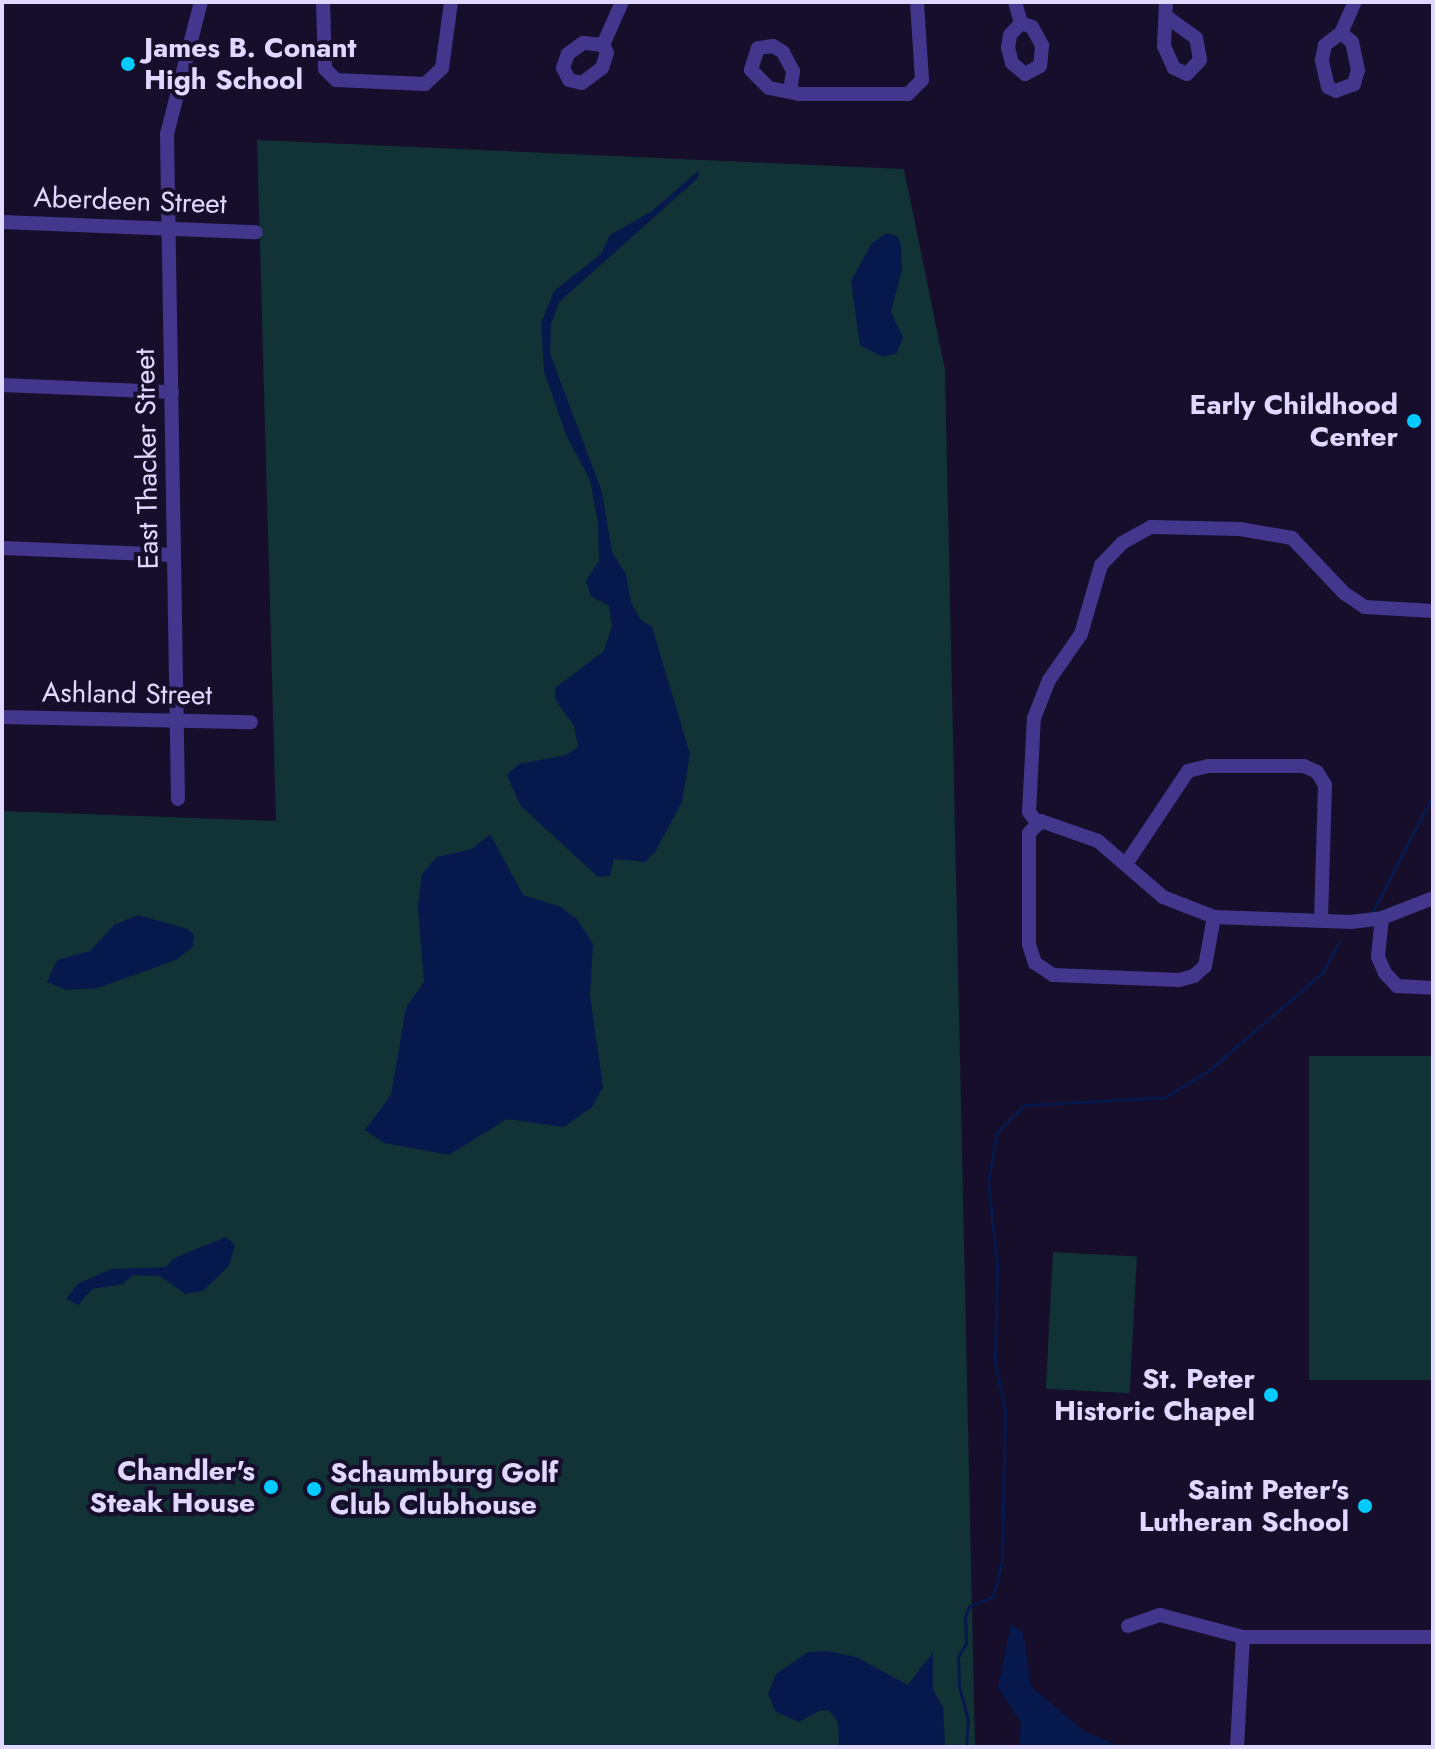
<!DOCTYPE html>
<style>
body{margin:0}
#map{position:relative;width:1435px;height:1749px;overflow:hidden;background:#160e2b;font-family:Jost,sans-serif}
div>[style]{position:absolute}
.green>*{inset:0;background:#113335;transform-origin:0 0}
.water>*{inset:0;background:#06184c}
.stream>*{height:3px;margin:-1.5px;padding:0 1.5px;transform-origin:1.5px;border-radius:1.5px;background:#06184c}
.minor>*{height:14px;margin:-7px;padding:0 7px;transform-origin:7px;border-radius:7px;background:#43368d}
.dots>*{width:22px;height:22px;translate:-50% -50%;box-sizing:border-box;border:4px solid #160e2b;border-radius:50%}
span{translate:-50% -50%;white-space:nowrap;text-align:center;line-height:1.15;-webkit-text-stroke:8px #160e2b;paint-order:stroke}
.poi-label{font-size:28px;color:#e1d8ff;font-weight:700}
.left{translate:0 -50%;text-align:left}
.right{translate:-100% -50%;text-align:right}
.street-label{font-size:28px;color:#e1d8ff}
.frame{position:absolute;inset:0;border:4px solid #e1d8ff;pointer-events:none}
</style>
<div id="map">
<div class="green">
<i style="clip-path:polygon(257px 140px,904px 169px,945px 370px,975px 1747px,2px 1747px,2px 811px,276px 821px)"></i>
<i style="left:1309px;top:1056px;width:123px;height:324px"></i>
<i style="left:1053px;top:1252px;width:84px;height:137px;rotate:3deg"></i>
</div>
<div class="water">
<i style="clip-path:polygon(699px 170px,698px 178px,559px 302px,551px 324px,550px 354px,602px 492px,612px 552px,626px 574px,631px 603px,641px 620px,652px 627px,690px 754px,682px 802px,655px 852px,645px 862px,614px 859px,610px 876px,598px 877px,520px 805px,507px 775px,519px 764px,566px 755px,578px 747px,574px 726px,555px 699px,555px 688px,604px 651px,612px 626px,609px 606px,591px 596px,586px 581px,599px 561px,598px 523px,590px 480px,567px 437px,544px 371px,541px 323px,554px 291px,601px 254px,610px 235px,652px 211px)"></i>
<i style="clip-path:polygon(887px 233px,897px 236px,901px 246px,902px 269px,891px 312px,903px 338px,897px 353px,883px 357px,860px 345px,851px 281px,872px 243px)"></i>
<i style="clip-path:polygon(490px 834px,523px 895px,561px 907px,577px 919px,593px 944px,590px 995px,603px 1087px,592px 1107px,564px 1127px,507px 1119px,449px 1155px,384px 1143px,365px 1130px,391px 1095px,406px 1008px,424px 982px,418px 907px,422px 874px,437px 857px,472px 849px)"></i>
<i style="clip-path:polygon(138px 915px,188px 929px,194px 935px,193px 947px,176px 960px,98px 988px,66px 990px,47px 982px,57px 960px,90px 951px,114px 925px)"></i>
<i style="clip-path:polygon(226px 1237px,235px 1245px,229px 1266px,203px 1291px,185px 1294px,160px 1276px,133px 1275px,123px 1284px,92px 1289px,78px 1305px,66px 1299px,78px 1284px,111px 1269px,166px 1267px,174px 1258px)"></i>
<i style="clip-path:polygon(1011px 1624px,1023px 1632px,1031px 1686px,1085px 1732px,1122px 1747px,1019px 1747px,1021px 1723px,998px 1688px)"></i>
<i style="clip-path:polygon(827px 1651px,856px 1657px,908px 1685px,933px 1652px,933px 1690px,943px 1707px,945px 1747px,839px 1747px,838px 1722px,830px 1711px,821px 1710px,799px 1722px,776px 1712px,768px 1694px,776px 1674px,808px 1652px)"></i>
</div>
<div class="stream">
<i style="left:1372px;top:912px;width:131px;rotate:-62.3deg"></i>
<i style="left:966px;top:1747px;width:27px;rotate:-86deg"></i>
<i style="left:968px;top:1720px;width:34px;rotate:-105deg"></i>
<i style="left:959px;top:1687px;width:30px;rotate:-92deg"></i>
<i style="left:958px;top:1657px;width:16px;rotate:-60deg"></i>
<i style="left:966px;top:1643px;width:26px;rotate:-92deg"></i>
<i style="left:965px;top:1617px;width:12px;rotate:-70deg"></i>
<i style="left:969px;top:1606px;width:26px;rotate:-21deg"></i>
<i style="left:993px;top:1597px;width:36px;rotate:-76deg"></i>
<i style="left:1002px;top:1562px;width:152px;rotate:-88.9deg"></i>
<i style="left:1005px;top:1410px;width:48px;rotate:-102deg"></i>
<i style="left:995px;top:1363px;width:99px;rotate:-88.8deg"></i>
<i style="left:997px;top:1264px;width:82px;rotate:-96.3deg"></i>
<i style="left:988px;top:1182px;width:51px;rotate:-79.8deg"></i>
<i style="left:997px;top:1132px;width:38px;rotate:-45deg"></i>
<i style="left:1024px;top:1105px;width:141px;rotate:-3.2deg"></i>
<i style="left:1165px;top:1097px;width:50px;rotate:-31.2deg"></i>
<i style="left:1208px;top:1071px;width:150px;rotate:-40.7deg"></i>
<i style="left:1322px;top:973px;width:35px;rotate:-61deg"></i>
</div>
<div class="minor">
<i style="left:323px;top:2px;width:67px;rotate:88.3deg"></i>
<i style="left:325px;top:69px;width:16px;rotate:45deg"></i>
<i style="left:336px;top:80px;width:89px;rotate:2.6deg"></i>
<i style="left:425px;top:84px;width:23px;rotate:-43deg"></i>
<i style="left:442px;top:68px;width:67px;rotate:-82.2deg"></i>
<i style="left:1015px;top:2px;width:22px;rotate:74deg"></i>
<i style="left:1166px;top:2px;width:44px;rotate:92.6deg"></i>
<i style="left:1164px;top:46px;width:24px;rotate:66deg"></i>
<i style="left:1174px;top:68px;width:14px;rotate:25deg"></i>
<i style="left:1187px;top:74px;width:19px;rotate:-47deg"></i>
<i style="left:1200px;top:60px;width:22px;rotate:-100deg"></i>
<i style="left:1196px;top:38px;width:36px;rotate:-144deg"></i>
<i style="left:1021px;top:23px;width:12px;rotate:20deg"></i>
<i style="left:1032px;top:27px;width:21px;rotate:61deg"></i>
<i style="left:1042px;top:45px;width:21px;rotate:95deg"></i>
<i style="left:1040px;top:66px;width:17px;rotate:152deg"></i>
<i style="left:1025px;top:74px;width:17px;rotate:-140deg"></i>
<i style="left:1012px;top:63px;width:16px;rotate:-105deg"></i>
<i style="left:1008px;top:48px;width:13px;rotate:-81deg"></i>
<i style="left:1010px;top:35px;width:16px;rotate:-47deg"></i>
<i style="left:1341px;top:33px;width:14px;rotate:39deg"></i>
<i style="left:1352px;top:42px;width:29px;rotate:78deg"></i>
<i style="left:1358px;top:70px;width:15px;rotate:106deg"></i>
<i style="left:1354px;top:84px;width:19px;rotate:159deg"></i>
<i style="left:1336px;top:91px;width:9px;rotate:-153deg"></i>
<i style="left:1328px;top:87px;width:28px;rotate:-103deg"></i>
<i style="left:1322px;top:60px;width:15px;rotate:-79deg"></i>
<i style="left:1325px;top:45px;width:20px;rotate:-37deg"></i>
<i style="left:1341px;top:33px;width:34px;rotate:-66deg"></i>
<i style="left:603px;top:45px;width:20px;rotate:-174deg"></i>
<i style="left:583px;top:43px;width:19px;rotate:144deg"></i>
<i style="left:568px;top:54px;width:15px;rotate:110deg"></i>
<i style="left:563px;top:68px;width:13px;rotate:63deg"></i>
<i style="left:569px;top:80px;width:13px;rotate:13deg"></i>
<i style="left:582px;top:83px;width:25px;rotate:-37deg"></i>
<i style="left:602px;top:68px;width:16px;rotate:-72deg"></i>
<i style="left:607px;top:53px;width:9px;rotate:-117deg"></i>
<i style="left:603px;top:45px;width:47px;rotate:-66.2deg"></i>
<i style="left:790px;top:91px;width:20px;rotate:-81deg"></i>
<i style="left:793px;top:71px;width:21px;rotate:-118deg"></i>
<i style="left:783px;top:52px;width:12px;rotate:-149deg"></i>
<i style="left:773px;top:46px;width:15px;rotate:172deg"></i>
<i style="left:758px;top:48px;width:23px;rotate:108deg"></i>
<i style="left:751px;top:70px;width:25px;rotate:45deg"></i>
<i style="left:769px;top:88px;width:31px;rotate:11deg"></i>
<i style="left:799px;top:94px;width:109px"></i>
<i style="left:908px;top:94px;width:20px;rotate:-45deg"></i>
<i style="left:922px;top:80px;width:78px;rotate:-93.7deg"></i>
<i style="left:2px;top:222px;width:254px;rotate:2.3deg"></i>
<i style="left:2px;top:385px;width:170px;rotate:2.4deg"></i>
<i style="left:2px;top:548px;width:172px;rotate:2.3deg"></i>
<i style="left:2px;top:717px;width:249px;rotate:1.2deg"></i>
<i style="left:178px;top:799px;width:665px;rotate:-90.95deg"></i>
<i style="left:167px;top:134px;width:136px;rotate:-75.6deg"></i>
<i style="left:1038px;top:824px;width:15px;rotate:-127deg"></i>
<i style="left:1029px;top:812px;width:94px;rotate:-87deg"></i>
<i style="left:1034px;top:718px;width:41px;rotate:-68.5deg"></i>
<i style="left:1049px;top:680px;width:56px;rotate:-55.2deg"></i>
<i style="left:1081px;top:634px;width:72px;rotate:-73.8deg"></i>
<i style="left:1101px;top:565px;width:30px;rotate:-46deg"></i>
<i style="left:1122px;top:543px;width:33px;rotate:-29deg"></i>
<i style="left:1151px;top:527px;width:89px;rotate:1.3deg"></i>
<i style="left:1240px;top:529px;width:53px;rotate:9.8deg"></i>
<i style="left:1292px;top:538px;width:76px;rotate:46.6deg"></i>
<i style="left:1344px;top:593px;width:25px;rotate:34deg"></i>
<i style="left:1365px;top:607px;width:68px;rotate:3.4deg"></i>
<i style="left:1126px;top:864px;width:112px;rotate:-56.3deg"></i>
<i style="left:1188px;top:771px;width:21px;rotate:-14deg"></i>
<i style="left:1208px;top:766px;width:96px"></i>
<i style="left:1304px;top:766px;width:14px;rotate:25deg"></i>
<i style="left:1317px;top:772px;width:15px;rotate:58deg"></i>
<i style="left:1325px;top:785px;width:135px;rotate:91.7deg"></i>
<i style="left:1214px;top:917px;width:50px;rotate:100.4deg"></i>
<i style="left:1205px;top:966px;width:15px;rotate:138deg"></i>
<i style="left:1194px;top:976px;width:16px;rotate:165deg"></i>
<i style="left:1179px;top:980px;width:126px;rotate:-177.7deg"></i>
<i style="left:1053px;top:975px;width:22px;rotate:-146deg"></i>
<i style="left:1035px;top:963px;width:20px;rotate:-108deg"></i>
<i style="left:1029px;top:944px;width:111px;rotate:-90deg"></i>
<i style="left:1029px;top:833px;width:17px;rotate:-45deg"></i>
<i style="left:1041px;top:821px;width:60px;rotate:19.3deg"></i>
<i style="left:1098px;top:841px;width:86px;rotate:40.7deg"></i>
<i style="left:1163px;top:897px;width:55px;rotate:21.4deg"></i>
<i style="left:1214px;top:917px;width:137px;rotate:2.1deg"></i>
<i style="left:1351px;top:922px;width:31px;rotate:-7deg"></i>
<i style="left:1382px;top:918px;width:55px;rotate:-21.4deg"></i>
<i style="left:1382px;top:918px;width:39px;rotate:96deg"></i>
<i style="left:1378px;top:957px;width:17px;rotate:66deg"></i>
<i style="left:1385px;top:973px;width:18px;rotate:47deg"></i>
<i style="left:1397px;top:986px;width:36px;rotate:3deg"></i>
<i style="left:1128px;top:1626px;width:34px;rotate:-19deg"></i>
<i style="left:1160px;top:1615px;width:86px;rotate:14.8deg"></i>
<i style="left:1243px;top:1637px;width:190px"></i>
<i style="left:1237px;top:1747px;width:110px;rotate:-86.9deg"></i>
</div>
<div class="dots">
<i style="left:128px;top:64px;background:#04cbff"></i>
<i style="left:1414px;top:421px;background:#04cbff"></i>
<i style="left:1271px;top:1395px;background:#04cbff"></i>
<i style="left:271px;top:1487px;background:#04cbff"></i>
<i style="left:314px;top:1489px;background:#04cbff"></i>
<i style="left:1365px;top:1506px;background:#04cbff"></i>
</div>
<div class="poi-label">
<span class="left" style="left:144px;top:64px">James B. Conant<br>High School</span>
<span class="right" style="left:1398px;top:421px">Early Childhood<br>Center</span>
<span class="right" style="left:1255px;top:1395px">St. Peter<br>Historic Chapel</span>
<span class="right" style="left:255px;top:1487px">Chandler's<br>Steak House</span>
<span class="left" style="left:330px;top:1489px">Schaumburg Golf<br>Club Clubhouse</span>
<span class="right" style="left:1349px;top:1506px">Saint Peter's<br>Lutheran School</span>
</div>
<div class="street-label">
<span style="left:130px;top:201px;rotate:2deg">Aberdeen Street</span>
<span style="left:147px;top:459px;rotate:-91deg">East Thacker Street</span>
<span style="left:127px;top:694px;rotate:1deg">Ashland Street</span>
</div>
<div class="frame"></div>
</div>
